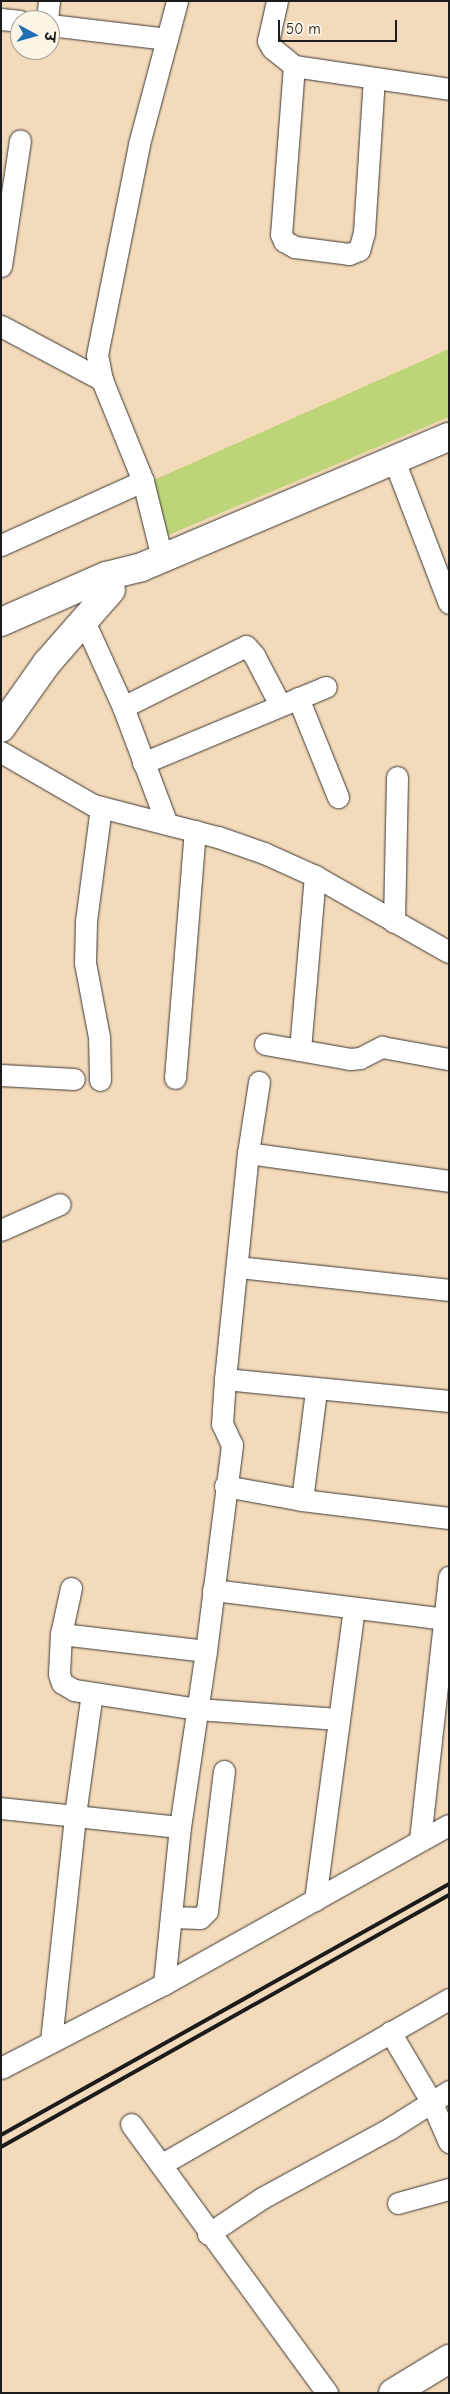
<!DOCTYPE html>
<meta charset="utf-8">
<style>
body{margin:0}
#map{position:relative;width:450px;height:2394px;overflow:hidden;background:#f3daba;font-family:"Comic Neue","Playpen Sans Deva",sans-serif}
div>[style]{position:absolute}
.green>*{inset:0;background:#bed478}
.roads{filter:drop-shadow(0 0 1px #3c3834) drop-shadow(0 0 1px #3c3834)}
.minor>*{height:21px;margin:-10.5px;padding:0 10.5px;transform-origin:10.5px;border-radius:10.5px;background:#fff}
.major>*{height:28px;margin:-14px;padding:0 14px;transform-origin:14px;border-radius:14px;background:#fff}
.rail>*{height:4px;margin:-2px;padding:0 2px;transform-origin:2px;border-radius:2px;background:#1c1c1c}
span{translate:-50% -50%;white-space:nowrap;text-align:center;line-height:1.15;-webkit-text-stroke:4px #fcf5e5;paint-order:stroke}
.frame{position:absolute;inset:0;border:2px solid #1c1c1c;pointer-events:none}
.north{position:absolute;left:10px;top:10px;width:50px;height:50px;box-sizing:border-box;background:#fcf5e5;border:1px solid #a29e95;border-radius:50%;rotate:96deg;font-size:14px;font-weight:700;line-height:20px;text-align:center;color:#1c1c1c}
.north::after{content:'';display:block;margin:auto;width:18px;height:22px;background:#1f6fb2;clip-path:polygon(50% 0,100% 100%,50% 72%,0 100%)}
.scale{position:absolute;left:278px;top:20px;width:119px;height:22px;box-sizing:border-box;border:2px solid #1c1c1c;border-top:0;padding-left:6px;font-size:15px;line-height:18px;white-space:nowrap;color:#1c1c1c;-webkit-text-stroke:4px #fcf5e5;paint-order:stroke}
</style>
<div id="map">
<div class="green">
<i style="clip-path:polygon(449px 349px,449px 417px,166px 536px,147px 483px)"></i>
</div>
<div class="roads">
<div class="minor">
<i style="left:277px;top:1px;width:41px;rotate:102.7deg"></i>
<i style="left:268px;top:41px;width:8px;rotate:60deg"></i>
<i style="left:272px;top:48px;width:28px;rotate:39deg"></i>
<i style="left:294px;top:66px;width:157px;rotate:8.4deg"></i>
<i style="left:1px;top:19px;width:19px;rotate:6deg"></i>
<i style="left:47px;top:20px;width:19px;rotate:-84deg"></i>
<i style="left:50px;top:25px;width:118px;rotate:6.8deg"></i>
<i style="left:294px;top:66px;width:169px;rotate:94.4deg"></i>
<i style="left:281px;top:234px;width:8px;rotate:67deg"></i>
<i style="left:284px;top:241px;width:13px;rotate:29deg"></i>
<i style="left:295px;top:247px;width:54px;rotate:7.4deg"></i>
<i style="left:349px;top:254px;width:11px;rotate:-22deg"></i>
<i style="left:359px;top:250px;width:19px;rotate:-74deg"></i>
<i style="left:364px;top:232px;width:153px;rotate:-86.3deg"></i>
<i style="left:1px;top:266px;width:127px;rotate:-81.4deg"></i>
<i style="left:1px;top:326px;width:115px;rotate:28.1deg"></i>
<i style="left:394px;top:460px;width:153px;rotate:69deg"></i>
<i style="left:1px;top:545px;width:156px;rotate:-24.3deg"></i>
<i style="left:162px;top:558px;width:79px;rotate:-103.9deg"></i>
<i style="left:143px;top:481px;width:109px;rotate:-112.1deg"></i>
<i style="left:102px;top:380px;width:25px;rotate:-101deg"></i>
<i style="left:97px;top:355px;width:215px;rotate:-78.7deg"></i>
<i style="left:139px;top:144px;width:148px;rotate:-75.1deg"></i>
<i style="left:84px;top:621px;width:94px;rotate:65.6deg"></i>
<i style="left:123px;top:707px;width:125px;rotate:69.4deg"></i>
<i style="left:298px;top:698px;width:107px;rotate:68deg"></i>
<i style="left:123px;top:707px;width:137px;rotate:-26.4deg"></i>
<i style="left:246px;top:646px;width:12px;rotate:48deg"></i>
<i style="left:254px;top:655px;width:56px;rotate:62.5deg"></i>
<i style="left:1px;top:752px;width:106px;rotate:29.9deg"></i>
<i style="left:93px;top:805px;width:129px;rotate:14.4deg"></i>
<i style="left:218px;top:837px;width:49px;rotate:19.2deg"></i>
<i style="left:264px;top:853px;width:56px;rotate:24.3deg"></i>
<i style="left:315px;top:876px;width:154px;rotate:29.6deg"></i>
<i style="left:143px;top:763px;width:198px;rotate:-22.6deg"></i>
<i style="left:394px;top:922px;width:145px;rotate:-88.8deg"></i>
<i style="left:265px;top:1044px;width:86px;rotate:10deg"></i>
<i style="left:350px;top:1059px;width:10px;rotate:-6deg"></i>
<i style="left:360px;top:1058px;width:25px;rotate:-27deg"></i>
<i style="left:382px;top:1047px;width:68px;rotate:10.2deg"></i>
<i style="left:300px;top:1050px;width:175px;rotate:-85.1deg"></i>
<i style="left:1px;top:1075px;width:73px;rotate:3.1deg"></i>
<i style="left:175px;top:1078px;width:248px;rotate:-85.4deg"></i>
<i style="left:100px;top:1080px;width:43px;rotate:-91.3deg"></i>
<i style="left:99px;top:1037px;width:75px;rotate:-100.7deg"></i>
<i style="left:85px;top:963px;width:42px;rotate:-88.6deg"></i>
<i style="left:86px;top:921px;width:115px;rotate:-82.5deg"></i>
<i style="left:248px;top:1153px;width:203px;rotate:7.9deg"></i>
<i style="left:1px;top:1230px;width:64px;rotate:-23.8deg"></i>
<i style="left:238px;top:1267px;width:212px;rotate:6.2deg"></i>
<i style="left:225px;top:1379px;width:225px;rotate:5.6deg"></i>
<i style="left:225px;top:1486px;width:78px;rotate:10.3deg"></i>
<i style="left:302px;top:1500px;width:148px;rotate:7deg"></i>
<i style="left:302px;top:1500px;width:111px;rotate:-82.7deg"></i>
<i style="left:71px;top:1588px;width:47px;rotate:102.3deg"></i>
<i style="left:61px;top:1634px;width:40px;rotate:92.9deg"></i>
<i style="left:59px;top:1674px;width:9px;rotate:72deg"></i>
<i style="left:62px;top:1683px;width:14px;rotate:30deg"></i>
<i style="left:74px;top:1690px;width:124px;rotate:8.8deg"></i>
<i style="left:197px;top:1709px;width:142px;rotate:4deg"></i>
<i style="left:213px;top:1590px;width:234px;rotate:7.1deg"></i>
<i style="left:61px;top:1634px;width:146px;rotate:6.7deg"></i>
<i style="left:1px;top:1808px;width:180px;rotate:6.1deg"></i>
<i style="left:420px;top:1840px;width:265px;rotate:-83.7deg"></i>
<i style="left:315px;top:1900px;width:294px;rotate:-82.4deg"></i>
<i style="left:171px;top:1917px;width:29px;rotate:2deg"></i>
<i style="left:200px;top:1918px;width:10px;rotate:-45deg"></i>
<i style="left:207px;top:1911px;width:141px;rotate:-83.1deg"></i>
<i style="left:164px;top:1984px;width:158px;rotate:-84.2deg"></i>
<i style="left:180px;top:1827px;width:178px;rotate:-81.6deg"></i>
<i style="left:206px;top:1651px;width:208px;rotate:-82.8deg"></i>
<i style="left:232px;top:1445px;width:23px;rotate:-115deg"></i>
<i style="left:222px;top:1424px;width:45px;rotate:-86.2deg"></i>
<i style="left:225px;top:1379px;width:227px;rotate:-84.2deg"></i>
<i style="left:248px;top:1153px;width:72px;rotate:-81.2deg"></i>
<i style="left:390px;top:2032px;width:80px;rotate:59.3deg"></i>
<i style="left:431px;top:2101px;width:45px;rotate:66.3deg"></i>
<i style="left:51px;top:2041px;width:227px;rotate:-83.9deg"></i>
<i style="left:75px;top:1815px;width:123px;rotate:-82.1deg"></i>
<i style="left:1px;top:2068px;width:183px;rotate:-27.3deg"></i>
<i style="left:164px;top:1984px;width:326px;rotate:-29.2deg"></i>
<i style="left:131px;top:2124px;width:333px;rotate:53.9deg"></i>
<i style="left:162px;top:2164px;width:331px;rotate:-29.9deg"></i>
<i style="left:398px;top:2203px;width:53px;rotate:-15.4deg"></i>
<i style="left:208px;top:2234px;width:65px;rotate:-33.7deg"></i>
<i style="left:262px;top:2198px;width:145px;rotate:-28.5deg"></i>
<i style="left:389px;top:2129px;width:71px;rotate:-32.3deg"></i>
</div>
<div class="major">
<i style="left:1px;top:622px;width:115px;rotate:-23.7deg"></i>
<i style="left:106px;top:576px;width:37px;rotate:-14deg"></i>
<i style="left:142px;top:567px;width:333px;rotate:-23deg"></i>
<i style="left:1px;top:728px;width:80px;rotate:-54.7deg"></i>
<i style="left:47px;top:663px;width:97px;rotate:-48.8deg"></i>
<i style="left:393px;top:2393px;width:66px;rotate:-31.3deg"></i>
</div>
</div>
<div class="rail">
<i style="left:1px;top:2135px;width:514px;rotate:-29.26deg"></i>
<i style="left:1px;top:2147px;width:514px;rotate:-29.36deg"></i>
</div>
<div class="frame"></div>
<div class="north">उ</div>
<div class="scale">50 m</div>
</div>
